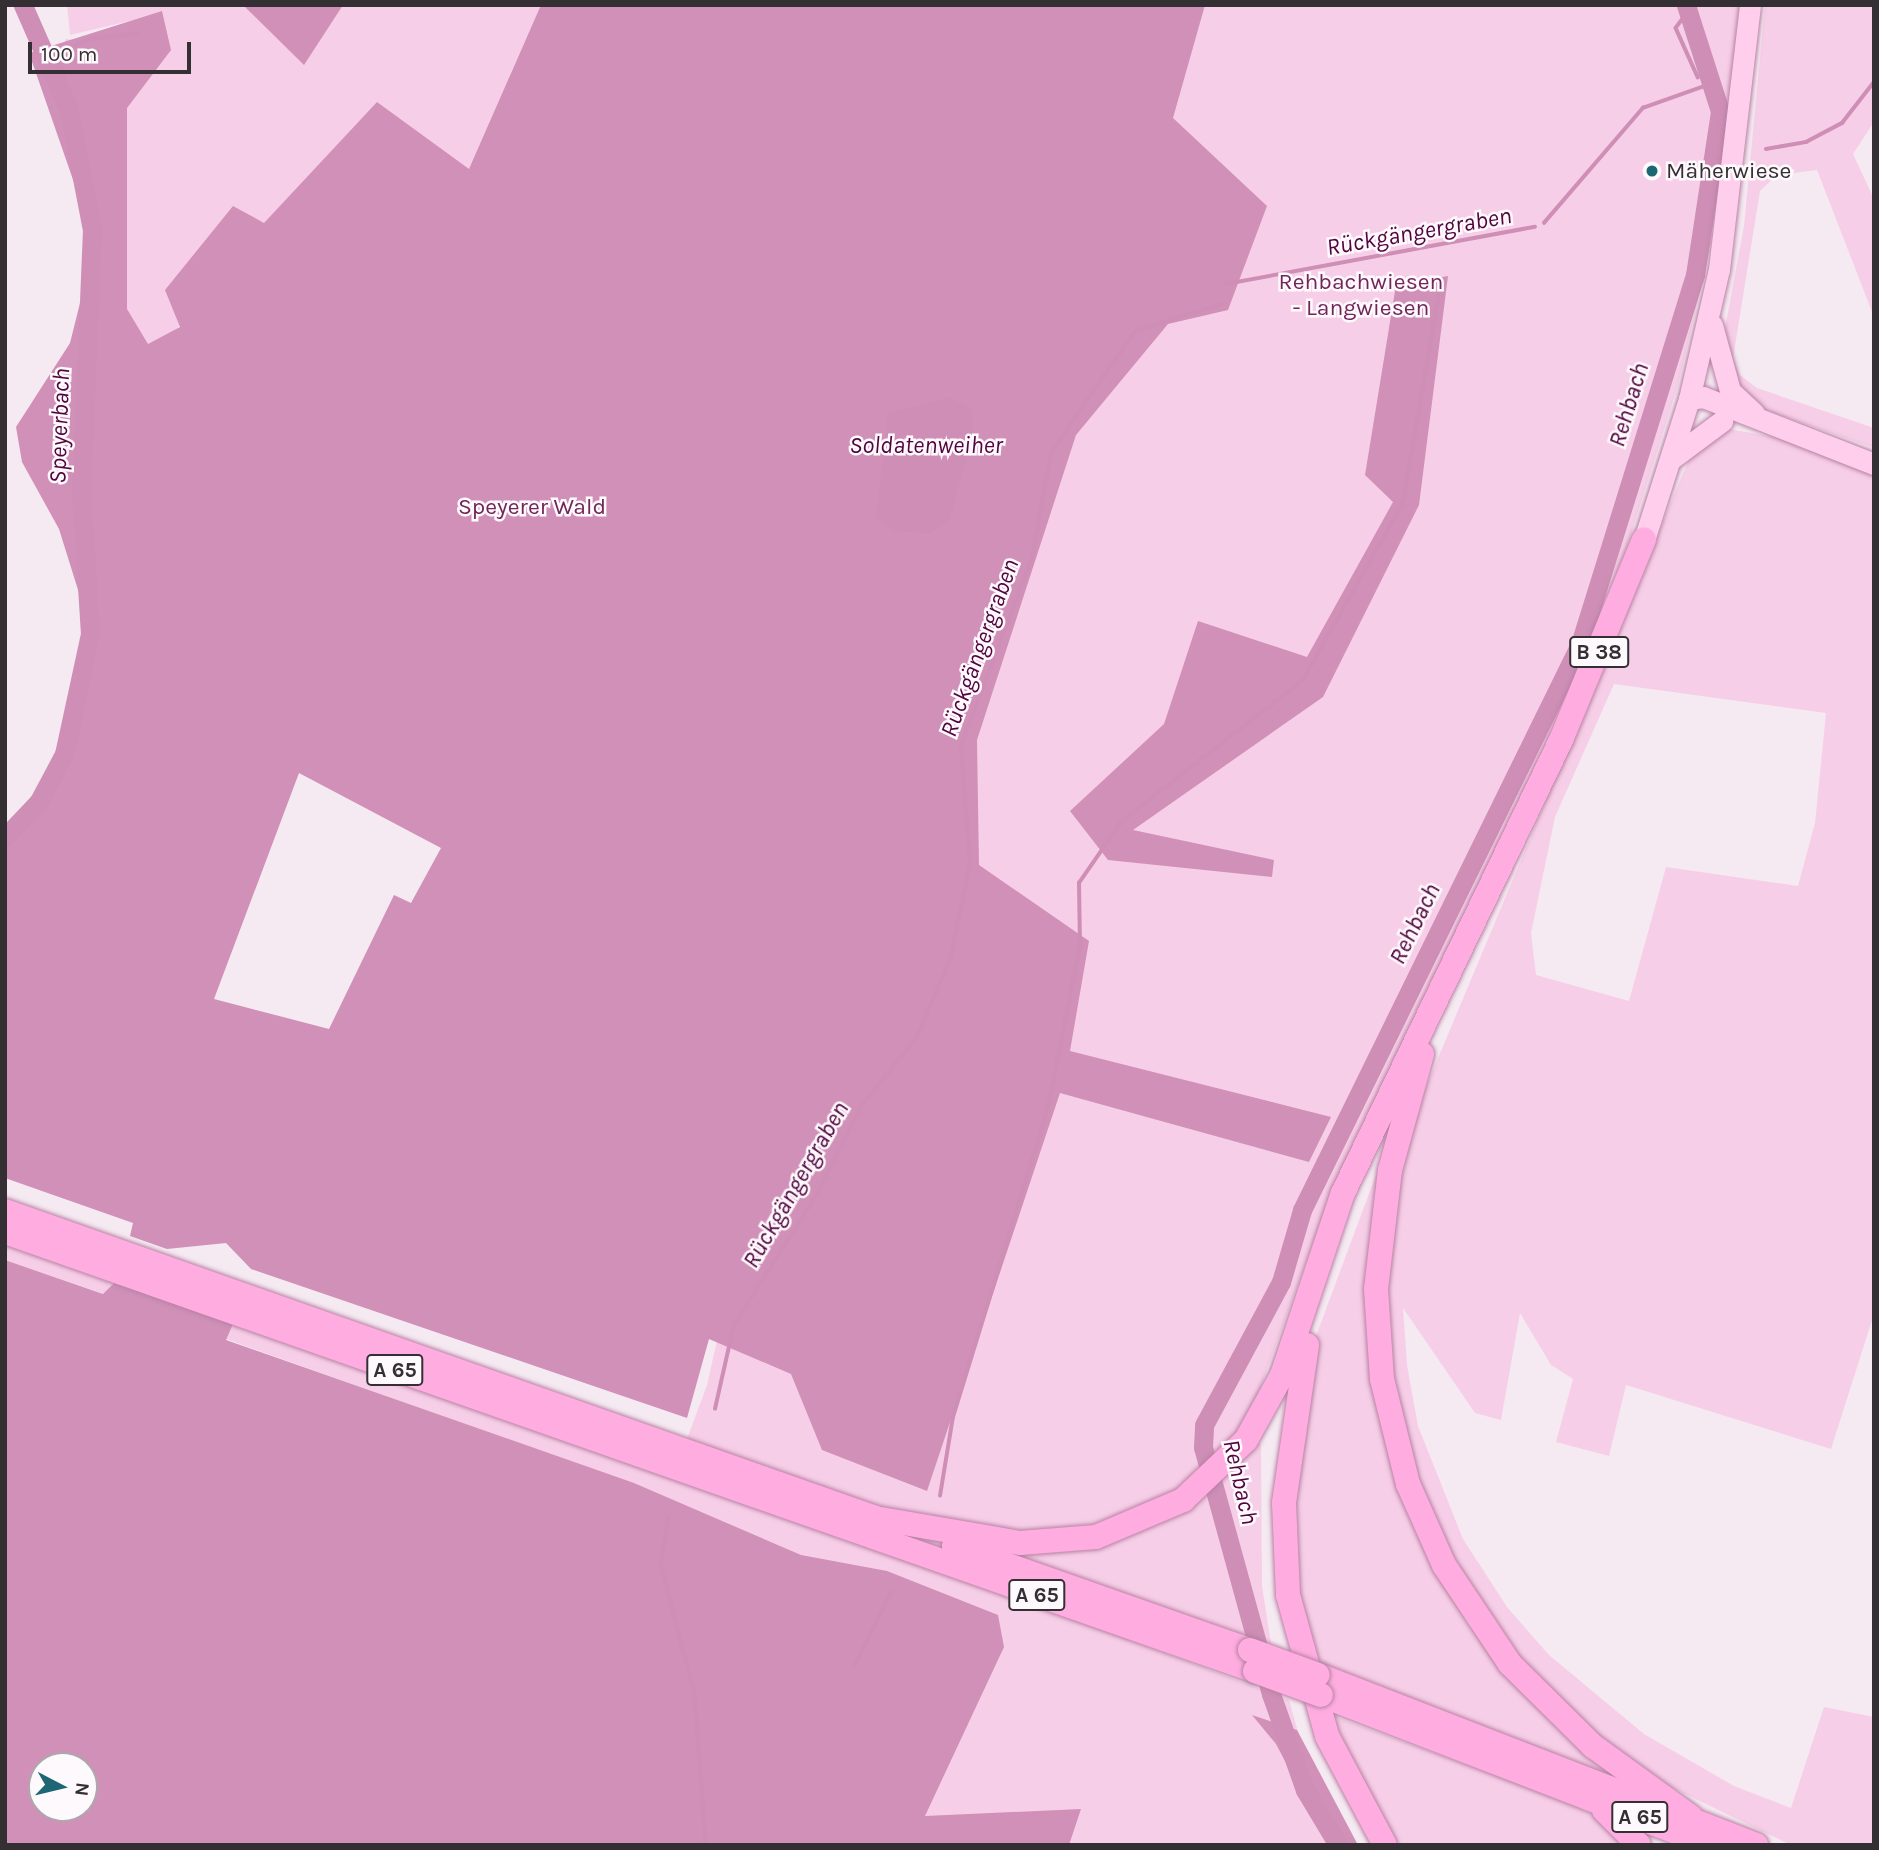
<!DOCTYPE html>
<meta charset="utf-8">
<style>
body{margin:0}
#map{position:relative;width:1879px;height:1850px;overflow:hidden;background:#f5eaf1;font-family:Karla,sans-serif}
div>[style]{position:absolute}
.green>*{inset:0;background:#f7cee7}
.forest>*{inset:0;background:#d090b8}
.water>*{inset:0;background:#ce8eb6}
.stream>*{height:3.5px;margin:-1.75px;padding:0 1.75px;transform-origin:1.75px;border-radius:1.75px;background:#ce8eb6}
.river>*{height:19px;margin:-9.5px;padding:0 9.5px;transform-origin:9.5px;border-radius:9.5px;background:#ce8eb6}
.roads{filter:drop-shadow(0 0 2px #b881a4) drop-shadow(0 0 2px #b881a4)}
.primary>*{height:21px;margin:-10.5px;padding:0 10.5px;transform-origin:10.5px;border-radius:10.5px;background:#ffceed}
.motorway>*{height:24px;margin:-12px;padding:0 12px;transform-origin:12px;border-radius:12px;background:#ffade1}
.bridges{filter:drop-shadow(0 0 2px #b881a4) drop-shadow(0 0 2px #b881a4)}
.motorway-bridge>*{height:24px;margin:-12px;padding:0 12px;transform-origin:12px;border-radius:12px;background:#ffade1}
.dots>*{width:19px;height:19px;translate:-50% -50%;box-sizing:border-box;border:4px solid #fef9fc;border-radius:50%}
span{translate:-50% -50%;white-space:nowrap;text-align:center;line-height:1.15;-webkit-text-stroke:5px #fef9fc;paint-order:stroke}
.shield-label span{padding:2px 5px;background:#fef9fc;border:2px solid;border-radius:5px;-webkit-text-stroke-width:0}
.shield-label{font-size:21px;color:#332f32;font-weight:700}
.poi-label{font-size:23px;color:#332f32}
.left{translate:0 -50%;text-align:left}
.park-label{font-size:23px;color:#71265a}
.water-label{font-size:24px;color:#51043e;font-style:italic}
.frame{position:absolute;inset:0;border:7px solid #332f32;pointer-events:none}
.north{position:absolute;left:28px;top:1752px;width:70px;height:70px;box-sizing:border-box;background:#fef9fc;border:2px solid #ada8ab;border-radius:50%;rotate:97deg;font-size:19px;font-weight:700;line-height:28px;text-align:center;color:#332f32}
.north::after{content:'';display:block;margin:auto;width:24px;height:32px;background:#1d6673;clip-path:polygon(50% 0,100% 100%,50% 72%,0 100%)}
.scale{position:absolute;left:28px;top:42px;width:163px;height:32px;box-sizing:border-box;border:4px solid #332f32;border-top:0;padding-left:9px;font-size:21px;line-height:24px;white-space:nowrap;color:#332f32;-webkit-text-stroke:5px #fef9fc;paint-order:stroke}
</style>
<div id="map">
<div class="green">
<i style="clip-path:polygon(67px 5px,1740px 5px,1729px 170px,1678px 385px,1626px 550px,1548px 738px,1333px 1188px,1255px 1402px,1219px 1460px,1151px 1511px,1097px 1531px,1044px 1537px,1041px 1550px,1065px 1550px,1133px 1533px,1198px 1498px,1253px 1441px,1261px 1444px,1262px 1586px,1271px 1644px,1037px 1564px,1022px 1599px,1289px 1700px,1302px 1746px,1355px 1845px,695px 1845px,689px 1727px,639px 1527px,644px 1500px,657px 1493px,226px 1339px,233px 1324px,673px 1477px,707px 1385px,721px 1323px,802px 1197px,850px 1102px,912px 1019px,946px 937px,959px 878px,951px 753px,964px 702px,1022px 562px,1051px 401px,1075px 336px,665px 474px,357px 396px,366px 308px,290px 216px,154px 351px,97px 317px,96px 193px,49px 77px,66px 39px,82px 41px,138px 19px,70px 35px)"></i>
<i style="clip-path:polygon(1765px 5px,1874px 5px,1874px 122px,1853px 154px,1874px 199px,1874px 317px,1817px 170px,1777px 175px,1760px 191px,1733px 358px,1740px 375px,1757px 388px,1874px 428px,1874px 448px,1765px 410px,1733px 386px,1724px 334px,1744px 226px)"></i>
<i style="clip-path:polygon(evenodd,1728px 429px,1787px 439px,1874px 471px,1874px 1314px,1831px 1449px,1626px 1385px,1609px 1456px,1556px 1442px,1573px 1379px,1551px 1365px,1520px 1313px,1501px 1420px,1475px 1413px,1403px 1308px,1407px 1365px,1418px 1426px,1463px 1539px,1507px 1607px,1549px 1655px,1644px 1734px,1734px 1786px,1791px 1808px,1824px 1707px,1874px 1717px,1874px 1845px,1791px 1845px,1650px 1777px,1565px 1712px,1481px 1611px,1422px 1495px,1393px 1386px,1386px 1299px,1390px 1223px,1418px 1106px,1684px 471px,1694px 450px,1728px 429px,1614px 684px,1826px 713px,1815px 823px,1798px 886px,1666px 867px,1629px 1001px,1536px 975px,1531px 933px,1555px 817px,1614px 684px)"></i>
<i style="clip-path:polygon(1389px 1140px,1371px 1291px,1419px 1530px,1466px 1622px,1497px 1662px,1628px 1782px,1349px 1679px,1304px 1649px,1290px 1500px,1313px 1344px)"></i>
<i style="clip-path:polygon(5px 1242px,115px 1282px,104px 1294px,5px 1260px)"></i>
<i style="clip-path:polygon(1325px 1713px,1555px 1797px,1605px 1820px,1630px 1845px,1394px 1845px)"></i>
</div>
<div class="forest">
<i style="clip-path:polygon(243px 5px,343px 5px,304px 65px)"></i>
<i style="clip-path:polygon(evenodd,541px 5px,1205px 5px,1173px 118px,1267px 206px,1228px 310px,1168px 324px,1076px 435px,977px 740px,979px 865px,1089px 941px,1070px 1051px,1331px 1117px,1309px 1162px,1060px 1093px,927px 1491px,822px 1450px,791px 1374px,709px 1339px,687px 1418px,251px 1269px,226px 1243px,167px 1249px,130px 1236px,133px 1223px,5px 1178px,5px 848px,43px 809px,70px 753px,93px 638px,59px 529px,22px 462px,16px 427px,70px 343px,95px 243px,29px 53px,162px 11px,171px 50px,127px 108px,127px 309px,148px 344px,180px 327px,165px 290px,233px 206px,264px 223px,377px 102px,469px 169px,541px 5px,299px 773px,441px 848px,411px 903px,394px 895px,329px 1029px,214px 999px,299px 773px)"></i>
<i style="clip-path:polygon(1448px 276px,1419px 505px,1323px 697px,1133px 830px,1274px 860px,1272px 877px,1108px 860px,1070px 811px,1164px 724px,1198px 621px,1307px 657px,1393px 502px,1365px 475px,1396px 285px)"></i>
<i style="clip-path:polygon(evenodd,5px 1260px,103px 1294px,115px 1282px,233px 1324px,226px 1340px,634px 1483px,801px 1555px,887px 1571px,998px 1615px,1004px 1647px,925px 1816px,1081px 1809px,1069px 1845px,5px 1845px,5px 1260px,42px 1766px,84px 1766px,84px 1808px,42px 1808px,42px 1766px)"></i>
<i style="clip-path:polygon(1252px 1715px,1297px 1730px,1358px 1845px,1329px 1845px,1276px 1744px)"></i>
</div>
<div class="water">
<i style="clip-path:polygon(950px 397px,973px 410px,973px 432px,949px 522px,930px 533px,892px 531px,876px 518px,888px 414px)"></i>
</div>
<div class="stream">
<i style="left:25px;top:10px;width:5px;rotate:-79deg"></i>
<i style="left:1689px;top:11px;width:21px;rotate:127deg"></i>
<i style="left:1676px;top:28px;width:54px;rotate:65.8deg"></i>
<i style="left:49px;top:56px;width:45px;rotate:-22deg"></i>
<i style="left:91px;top:39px;width:49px;rotate:-7deg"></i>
<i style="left:1716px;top:149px;width:10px;rotate:6deg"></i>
<i style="left:1766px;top:149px;width:41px;rotate:-9.9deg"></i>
<i style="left:1806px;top:142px;width:41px;rotate:-27.8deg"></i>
<i style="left:1842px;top:123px;width:52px;rotate:-52deg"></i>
<i style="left:1544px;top:223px;width:152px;rotate:-49.3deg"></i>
<i style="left:1643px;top:108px;width:63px;rotate:-19.6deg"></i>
<i style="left:1226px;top:284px;width:314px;rotate:-10.5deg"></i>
<i style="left:715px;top:1409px;width:86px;rotate:-77.3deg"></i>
<i style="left:734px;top:1325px;width:155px;rotate:-57.6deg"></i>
<i style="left:817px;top:1194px;width:100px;rotate:-63.2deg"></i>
<i style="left:862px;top:1105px;width:87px;rotate:-51deg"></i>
<i style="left:917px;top:1037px;width:85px;rotate:-67.1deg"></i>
<i style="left:950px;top:959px;width:96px;rotate:-78deg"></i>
<i style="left:970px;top:865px;width:119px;rotate:-94.3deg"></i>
<i style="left:961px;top:746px;width:202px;rotate:-69.4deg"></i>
<i style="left:1032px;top:557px;width:106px;rotate:-79.6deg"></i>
<i style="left:1051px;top:453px;width:148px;rotate:-55.5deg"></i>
<i style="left:1135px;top:331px;width:91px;rotate:-17.2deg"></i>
<i style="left:940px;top:1496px;width:80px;rotate:-80.7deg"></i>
<i style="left:953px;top:1417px;width:323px;rotate:-72.9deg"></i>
<i style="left:1048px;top:1108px;width:164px;rotate:-78.8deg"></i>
<i style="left:1080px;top:947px;width:64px;rotate:-90.9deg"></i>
<i style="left:1079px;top:883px;width:75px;rotate:-55.3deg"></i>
<i style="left:1122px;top:821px;width:229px;rotate:-37.9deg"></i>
<i style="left:1303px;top:680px;width:203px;rotate:-60.5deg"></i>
<i style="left:1403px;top:503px;width:219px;rotate:-80.3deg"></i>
<i style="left:669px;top:1516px;width:50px;rotate:99.3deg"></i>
<i style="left:661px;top:1565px;width:133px;rotate:75.2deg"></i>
<i style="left:695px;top:1694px;width:151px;rotate:85.8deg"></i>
<i style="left:855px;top:1665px;width:81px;rotate:-63.7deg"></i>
</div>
<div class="river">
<i style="left:5px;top:837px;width:50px;rotate:-46.6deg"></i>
<i style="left:39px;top:801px;width:53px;rotate:-62deg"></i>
<i style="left:64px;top:754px;width:123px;rotate:-77.8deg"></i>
<i style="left:90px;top:634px;width:142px;rotate:-93.6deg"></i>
<i style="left:81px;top:492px;width:262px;rotate:-87.6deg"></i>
<i style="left:92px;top:230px;width:122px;rotate:-100.9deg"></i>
<i style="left:69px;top:110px;width:115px;rotate:-113.7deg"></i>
<i style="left:1338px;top:1845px;width:64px;rotate:-121deg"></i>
<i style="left:1305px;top:1790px;width:102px;rotate:-109.5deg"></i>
<i style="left:1271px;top:1694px;width:256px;rotate:-105.4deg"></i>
<i style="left:1203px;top:1447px;width:22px;rotate:-87deg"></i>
<i style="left:1204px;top:1425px;width:162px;rotate:-61.7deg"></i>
<i style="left:1281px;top:1282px;width:75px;rotate:-73.7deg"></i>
<i style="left:1302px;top:1210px;width:631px;rotate:-63.84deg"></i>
<i style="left:1580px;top:644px;width:387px;rotate:-72.7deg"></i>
<i style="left:1695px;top:275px;width:166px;rotate:-81.3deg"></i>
<i style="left:1720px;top:111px;width:111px;rotate:-107.8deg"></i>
</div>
<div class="roads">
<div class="primary">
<i style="left:1712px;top:325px;width:68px;rotate:74.7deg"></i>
<i style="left:1730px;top:391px;width:33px;rotate:43deg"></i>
<i style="left:1689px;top:399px;width:14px;rotate:-8deg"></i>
<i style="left:1703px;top:397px;width:184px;rotate:21.4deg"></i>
<i style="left:1671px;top:459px;width:64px;rotate:-36.7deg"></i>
<i style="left:1644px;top:540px;width:148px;rotate:-72.3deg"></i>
<i style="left:1689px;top:399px;width:133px;rotate:-77deg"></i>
<i style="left:1719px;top:269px;width:266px;rotate:-83.3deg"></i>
</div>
<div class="motorway">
<i style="left:1422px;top:1054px;width:120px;rotate:105.4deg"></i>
<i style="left:1390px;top:1170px;width:120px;rotate:96.7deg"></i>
<i style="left:1376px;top:1289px;width:90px;rotate:86.2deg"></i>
<i style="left:1382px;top:1379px;width:108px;rotate:76.1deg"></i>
<i style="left:1408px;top:1484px;width:89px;rotate:66deg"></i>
<i style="left:1444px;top:1565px;width:119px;rotate:56.3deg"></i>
<i style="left:1510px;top:1664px;width:117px;rotate:44.7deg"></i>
<i style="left:1593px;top:1746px;width:121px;rotate:35.9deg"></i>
<i style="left:5px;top:1211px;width:938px;rotate:19.42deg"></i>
<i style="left:5px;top:1232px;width:1325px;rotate:19.35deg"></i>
<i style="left:1307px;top:1345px;width:160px;rotate:98.3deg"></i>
<i style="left:1284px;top:1503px;width:92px;rotate:87.5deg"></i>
<i style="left:1288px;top:1595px;width:146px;rotate:74.5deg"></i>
<i style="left:1327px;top:1736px;width:123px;rotate:62deg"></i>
<i style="left:875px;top:1518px;width:147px;rotate:9.8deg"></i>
<i style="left:1020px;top:1543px;width:76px;rotate:-4.5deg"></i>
<i style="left:1096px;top:1537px;width:95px;rotate:-23deg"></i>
<i style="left:1183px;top:1500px;width:87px;rotate:-43.6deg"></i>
<i style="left:1246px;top:1440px;width:74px;rotate:-61deg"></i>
<i style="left:1282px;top:1375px;width:192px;rotate:-71.5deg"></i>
<i style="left:1343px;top:1193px;width:503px;rotate:-64.3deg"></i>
<i style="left:1561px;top:740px;width:217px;rotate:-67.5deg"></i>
<i style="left:954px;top:1546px;width:314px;rotate:19.4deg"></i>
<i style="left:1318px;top:1675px;width:470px;rotate:21.2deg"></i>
<i style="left:1321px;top:1695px;width:416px;rotate:21.1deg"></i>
<i style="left:1604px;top:1810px;width:49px;rotate:45deg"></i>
</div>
</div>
<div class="bridges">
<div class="motorway-bridge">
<i style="left:1250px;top:1650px;width:72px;rotate:20.2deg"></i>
<i style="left:1255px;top:1671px;width:70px;rotate:20deg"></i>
</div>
</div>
<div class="dots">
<i style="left:1652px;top:171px;background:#1d6673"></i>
</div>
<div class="shield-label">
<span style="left:1599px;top:652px">B 38</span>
<span style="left:395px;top:1370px">A 65</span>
<span style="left:1037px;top:1595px">A 65</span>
<span style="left:1640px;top:1817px">A 65</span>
</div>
<div class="poi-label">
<span class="left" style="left:1666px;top:171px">Mäherwiese</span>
</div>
<div class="park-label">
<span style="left:1361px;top:295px">Rehbachwiesen<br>- Langwiesen</span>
<span style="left:532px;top:507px">Speyerer Wald</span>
</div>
<div class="water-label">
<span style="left:1419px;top:232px;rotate:-10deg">Rückgängergraben</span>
<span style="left:1629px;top:405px;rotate:-73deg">Rehbach</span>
<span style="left:60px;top:426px;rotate:-88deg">Speyerbach</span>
<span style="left:926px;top:446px">Soldatenweiher</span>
<span style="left:980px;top:648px;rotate:-70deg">Rückgängergraben</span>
<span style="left:1415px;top:924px;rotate:-64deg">Rehbach</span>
<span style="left:796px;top:1185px;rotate:-60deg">Rückgängergraben</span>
<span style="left:1240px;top:1482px;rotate:77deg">Rehbach</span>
</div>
<div class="frame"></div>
<div class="north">N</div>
<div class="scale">100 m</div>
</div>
